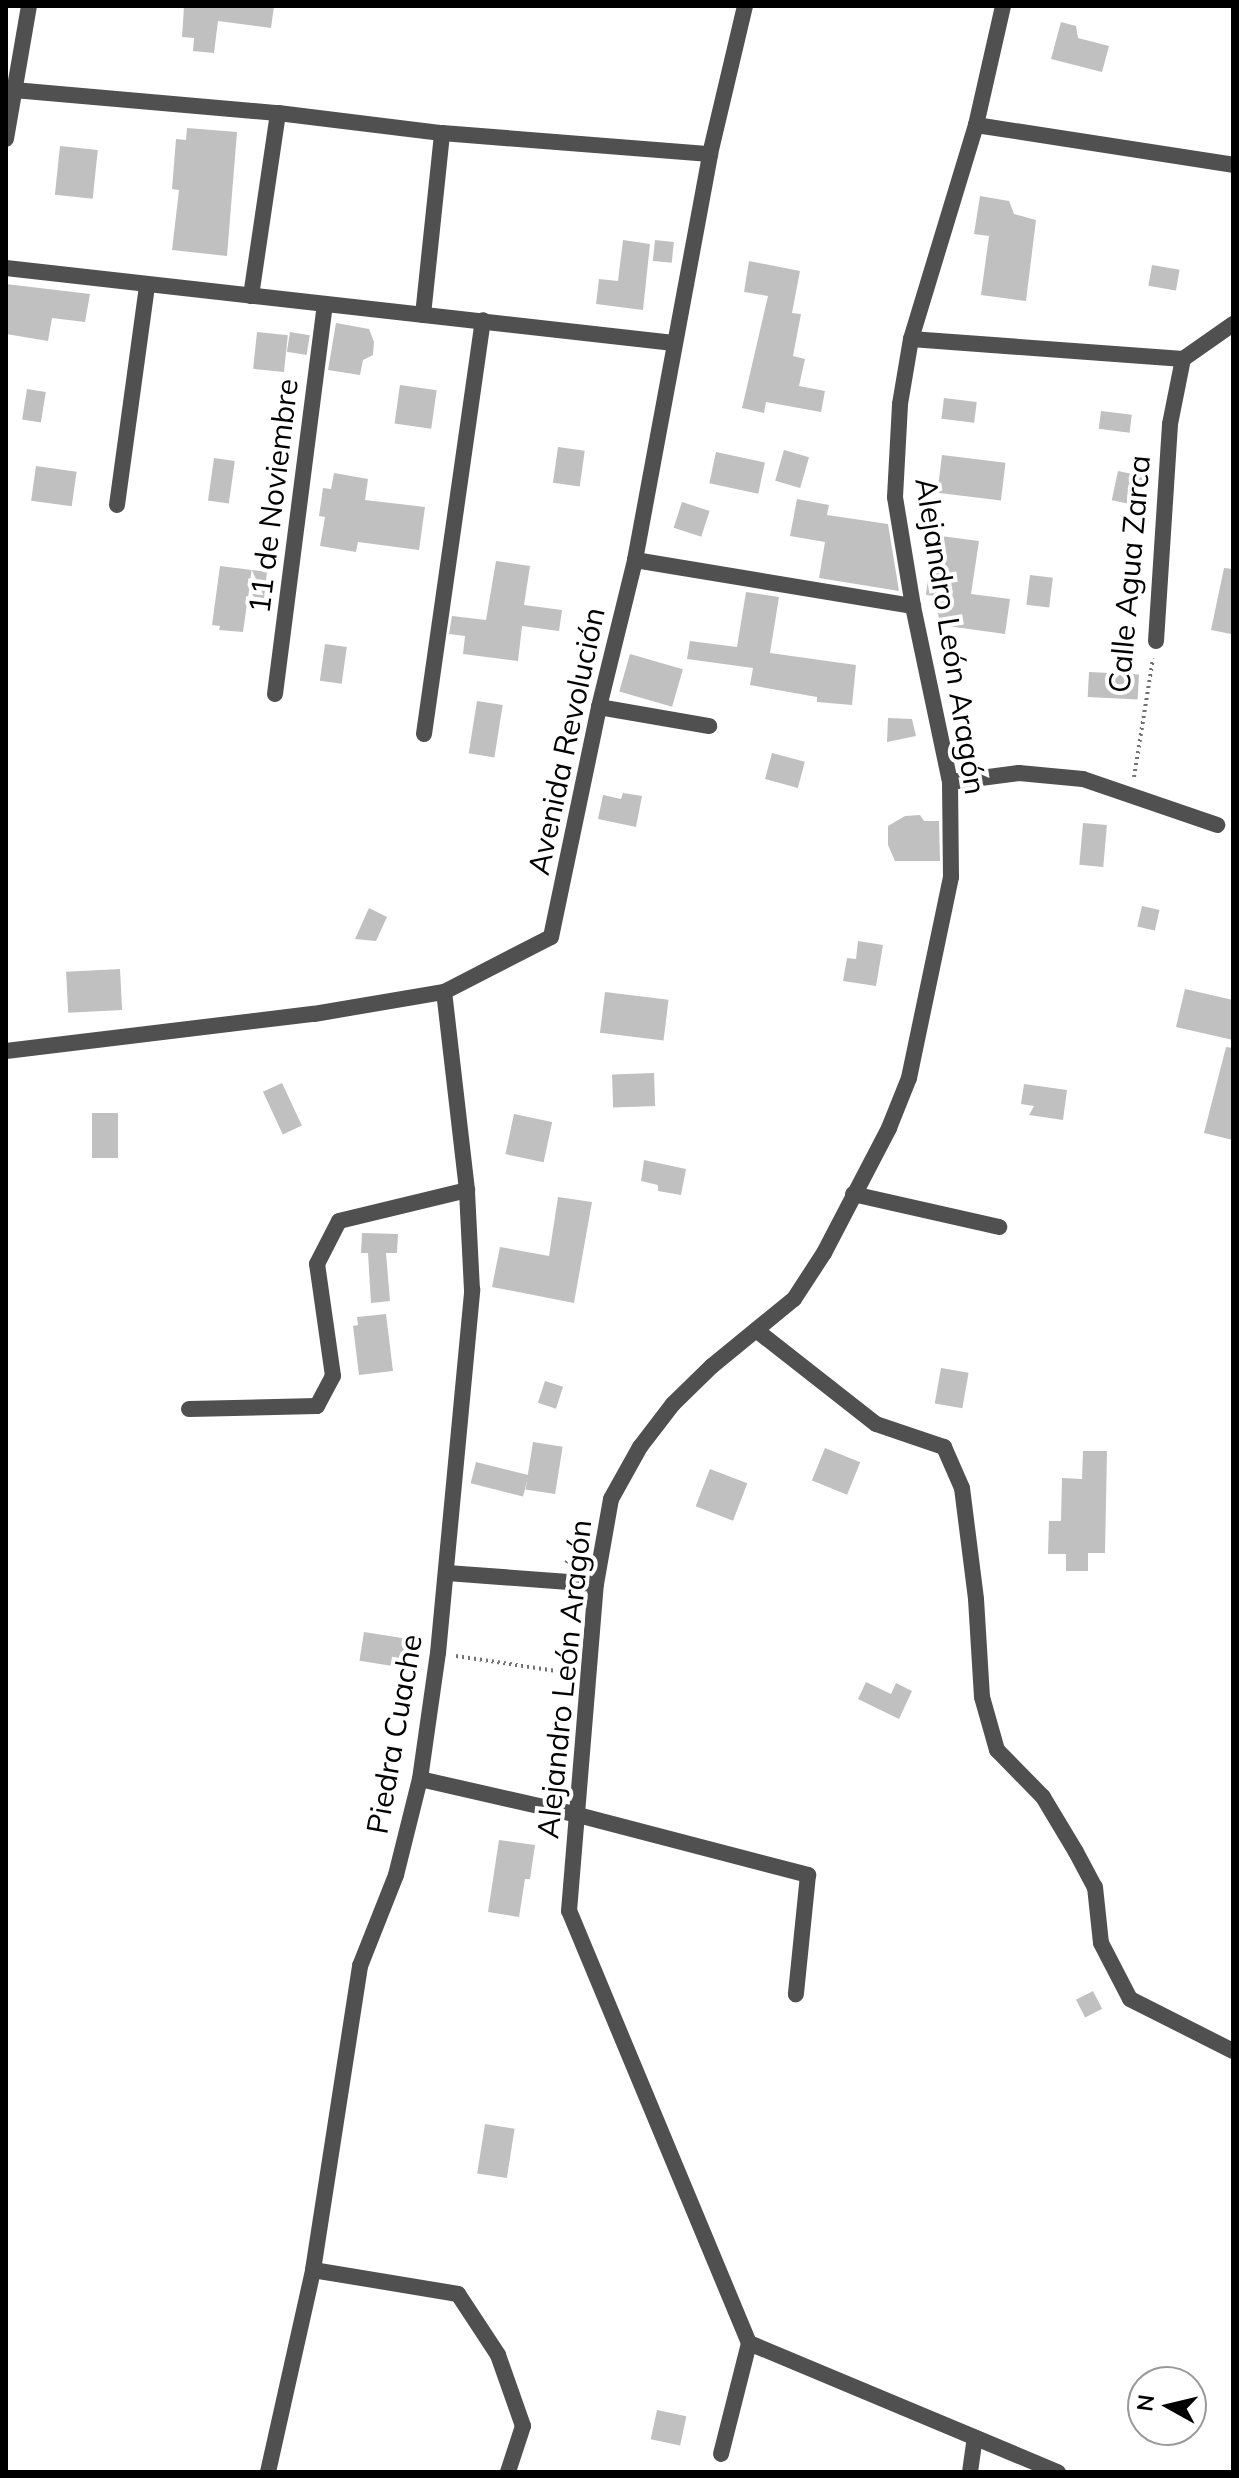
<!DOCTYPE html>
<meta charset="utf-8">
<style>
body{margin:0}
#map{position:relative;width:1239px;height:2478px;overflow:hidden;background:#fff;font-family:Mulish,sans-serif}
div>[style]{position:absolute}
.building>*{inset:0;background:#c0c0c0;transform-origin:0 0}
.path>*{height:4px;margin-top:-2px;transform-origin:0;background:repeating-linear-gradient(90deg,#727272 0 2px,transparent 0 6px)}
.minor>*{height:16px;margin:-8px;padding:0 8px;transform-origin:8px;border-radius:8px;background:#505050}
span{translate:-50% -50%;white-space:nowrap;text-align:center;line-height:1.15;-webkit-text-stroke:8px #fff;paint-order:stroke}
.street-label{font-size:30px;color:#000}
.frame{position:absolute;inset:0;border:8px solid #000;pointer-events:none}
.north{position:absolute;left:1127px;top:2366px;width:80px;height:80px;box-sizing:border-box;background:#fff;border:2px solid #999;border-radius:50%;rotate:278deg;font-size:22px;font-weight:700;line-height:32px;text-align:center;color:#000}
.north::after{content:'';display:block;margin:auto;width:28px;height:36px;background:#000;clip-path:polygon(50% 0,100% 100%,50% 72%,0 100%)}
</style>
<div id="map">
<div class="building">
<i style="clip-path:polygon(184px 6px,274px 6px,271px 28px,218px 21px,214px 53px,193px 51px,194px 38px,182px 37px)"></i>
<i style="clip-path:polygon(1061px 22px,1076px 26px,1078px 38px,1109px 46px,1102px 72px,1051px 59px)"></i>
<i style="clip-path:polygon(187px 128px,237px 132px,227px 256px,172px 250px,179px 190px,172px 189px,176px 139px,186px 140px)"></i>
<i style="left:60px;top:146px;width:38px;height:49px;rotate:6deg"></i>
<i style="clip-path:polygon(980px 196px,1009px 201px,1014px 214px,1036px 220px,1026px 301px,981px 295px,989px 236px,974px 234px)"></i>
<i style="clip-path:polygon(623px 240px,650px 244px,643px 310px,596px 304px,599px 279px,618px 281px)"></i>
<i style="left:655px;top:240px;width:19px;height:21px;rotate:6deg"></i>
<i style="clip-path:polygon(749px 261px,800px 271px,792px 313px,801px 314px,793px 356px,805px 359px,799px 386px,825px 391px,821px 412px,766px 402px,764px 413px,742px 408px,768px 296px,744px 292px)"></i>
<i style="left:1152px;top:265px;width:28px;height:21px;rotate:10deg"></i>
<i style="clip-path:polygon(6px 284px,90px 294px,85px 322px,52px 318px,48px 341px,6px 334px)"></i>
<i style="clip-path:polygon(336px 323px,369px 329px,374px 342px,373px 355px,363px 360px,360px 375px,328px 370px)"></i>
<i style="left:257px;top:332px;width:31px;height:37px;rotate:6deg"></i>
<i style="left:290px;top:332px;width:20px;height:20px;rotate:9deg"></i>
<i style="left:400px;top:385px;width:37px;height:39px;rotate:8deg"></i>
<i style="left:27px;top:389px;width:19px;height:31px;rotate:9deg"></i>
<i style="left:944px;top:398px;width:33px;height:21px;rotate:7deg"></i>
<i style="left:1101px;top:411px;width:31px;height:18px;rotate:7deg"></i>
<i style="left:558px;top:447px;width:27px;height:36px;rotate:8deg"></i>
<i style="left:784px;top:450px;width:26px;height:32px;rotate:16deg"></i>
<i style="left:716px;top:452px;width:50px;height:32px;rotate:12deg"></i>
<i style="left:942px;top:455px;width:64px;height:38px;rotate:7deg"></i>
<i style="left:214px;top:458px;width:21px;height:43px;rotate:8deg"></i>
<i style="left:36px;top:466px;width:41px;height:35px;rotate:8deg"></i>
<i style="left:1118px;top:471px;width:29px;height:30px;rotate:12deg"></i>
<i style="clip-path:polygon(334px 473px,368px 479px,365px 500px,425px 507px,419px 550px,358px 542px,356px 552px,320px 546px,325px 517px,319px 516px,323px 488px,331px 489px)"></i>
<i style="clip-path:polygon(797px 499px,829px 505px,827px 515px,888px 524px,899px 591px,819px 578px,825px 542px,790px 536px)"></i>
<i style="left:682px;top:502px;width:29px;height:27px;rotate:18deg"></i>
<i style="clip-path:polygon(933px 535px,979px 541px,971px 594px,1010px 599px,1005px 634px,940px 625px,935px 596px,926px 595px)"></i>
<i style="clip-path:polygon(496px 561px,530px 566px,524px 605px,562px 610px,559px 631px,522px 626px,518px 661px,463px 654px,465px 636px,449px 634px,452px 616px,486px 620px)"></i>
<i style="clip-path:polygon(220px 566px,267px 572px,264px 598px,248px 596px,243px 632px,219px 630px,220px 626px,212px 625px)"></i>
<i style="clip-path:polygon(1224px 568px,1233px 569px,1231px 634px,1211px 630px)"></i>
<i style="left:1030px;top:575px;width:23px;height:30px;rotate:7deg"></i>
<i style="clip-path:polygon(746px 592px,779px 597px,770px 653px,856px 665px,852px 705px,817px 702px,817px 697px,750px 685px,753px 668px,687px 659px,690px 641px,737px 647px)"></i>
<i style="left:325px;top:644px;width:22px;height:37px;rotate:8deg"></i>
<i style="left:630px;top:654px;width:55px;height:39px;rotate:16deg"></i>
<i style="left:1089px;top:672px;width:50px;height:25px;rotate:3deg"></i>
<i style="left:477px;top:701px;width:26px;height:53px;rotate:9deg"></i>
<i style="clip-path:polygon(888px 718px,912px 719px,916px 736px,887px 742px)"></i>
<i style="left:772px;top:753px;width:34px;height:27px;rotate:15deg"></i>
<i style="clip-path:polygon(623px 793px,642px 796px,636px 827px,598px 819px,603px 795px,621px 799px)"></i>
<i style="clip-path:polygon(920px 815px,924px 821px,939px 821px,940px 861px,895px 861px,888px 845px,888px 826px,905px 816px)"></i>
<i style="left:1083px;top:823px;width:24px;height:42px;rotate:5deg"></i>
<i style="left:1142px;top:906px;width:18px;height:21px;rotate:13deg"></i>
<i style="clip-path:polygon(369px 908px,387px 917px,376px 941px,355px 939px)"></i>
<i style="clip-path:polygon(858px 941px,883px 945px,876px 986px,843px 981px,847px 958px,856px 959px)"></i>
<i style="left:120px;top:969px;width:41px;height:54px;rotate:87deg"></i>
<i style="clip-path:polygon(1185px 989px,1233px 1000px,1233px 1040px,1176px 1027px)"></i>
<i style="left:605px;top:992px;width:64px;height:41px;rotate:7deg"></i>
<i style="clip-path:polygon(1226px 1047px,1233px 1048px,1233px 1140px,1204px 1133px)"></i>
<i style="left:654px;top:1073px;width:33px;height:42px;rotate:88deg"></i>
<i style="left:282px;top:1083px;width:47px;height:21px;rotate:65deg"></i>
<i style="clip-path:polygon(1024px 1084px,1067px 1090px,1063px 1120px,1029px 1115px,1034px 1106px,1021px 1104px)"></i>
<i style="left:92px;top:1113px;width:26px;height:45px"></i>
<i style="left:514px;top:1114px;width:39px;height:41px;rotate:12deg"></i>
<i style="clip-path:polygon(644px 1160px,686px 1169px,681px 1195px,658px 1191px,658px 1185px,641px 1181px)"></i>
<i style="clip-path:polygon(558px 1197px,592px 1202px,574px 1303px,492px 1287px,500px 1247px,549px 1256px)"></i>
<i style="clip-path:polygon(362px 1233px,398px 1234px,397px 1253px,386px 1253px,390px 1301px,371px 1303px,368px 1253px,361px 1253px)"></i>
<i style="clip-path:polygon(386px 1314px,393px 1371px,359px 1375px,353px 1326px,358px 1325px,357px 1317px)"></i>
<i style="left:941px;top:1368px;width:28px;height:36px;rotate:10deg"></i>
<i style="left:545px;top:1381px;width:19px;height:23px;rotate:18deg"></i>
<i style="left:533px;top:1442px;width:30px;height:48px;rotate:9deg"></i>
<i style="left:825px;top:1448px;width:38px;height:35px;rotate:22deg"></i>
<i style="clip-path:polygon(1083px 1451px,1107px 1451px,1105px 1553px,1088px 1553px,1088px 1571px,1066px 1571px,1066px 1554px,1048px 1554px,1049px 1521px,1061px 1521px,1062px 1478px,1082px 1479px)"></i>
<i style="left:476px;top:1462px;width:54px;height:22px;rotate:14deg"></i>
<i style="left:710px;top:1469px;width:40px;height:40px;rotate:21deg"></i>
<i style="left:364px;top:1632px;width:56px;height:29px;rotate:9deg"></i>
<i style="clip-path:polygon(866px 1682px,891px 1694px,896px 1683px,912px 1691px,899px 1719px,858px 1699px)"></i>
<i style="clip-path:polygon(499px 1840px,535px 1845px,530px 1879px,525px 1879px,519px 1917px,488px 1912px)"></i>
<i style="left:1093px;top:1991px;width:20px;height:19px;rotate:63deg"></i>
<i style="left:485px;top:2124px;width:30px;height:50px;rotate:9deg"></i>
<i style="left:657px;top:2410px;width:30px;height:30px;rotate:12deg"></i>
</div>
<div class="path">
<i style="left:1134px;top:777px;width:120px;rotate:-80.9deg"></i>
<i style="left:566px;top:1563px;width:23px;rotate:-50deg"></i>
<i style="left:456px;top:1656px;width:115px;rotate:8.5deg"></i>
</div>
<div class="minor">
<i style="left:14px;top:90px;width:265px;rotate:5deg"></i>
<i style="left:278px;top:113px;width:165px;rotate:7deg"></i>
<i style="left:442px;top:133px;width:269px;rotate:4.5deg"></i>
<i style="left:976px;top:125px;width:260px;rotate:8.8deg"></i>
<i style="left:6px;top:139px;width:135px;rotate:-80.2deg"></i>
<i style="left:6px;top:268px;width:672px;rotate:6.41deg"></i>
<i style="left:251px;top:296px;width:185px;rotate:-81.6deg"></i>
<i style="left:423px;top:315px;width:183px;rotate:-84deg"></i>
<i style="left:911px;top:339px;width:273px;rotate:4.2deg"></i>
<i style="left:1183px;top:359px;width:61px;rotate:-35deg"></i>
<i style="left:117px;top:505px;width:221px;rotate:-82.2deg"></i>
<i style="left:635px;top:560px;width:282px;rotate:9.4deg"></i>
<i style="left:1156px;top:641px;width:217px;rotate:-86.3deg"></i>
<i style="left:1170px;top:424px;width:66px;rotate:-78.7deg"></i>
<i style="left:275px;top:694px;width:392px;rotate:-82.7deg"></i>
<i style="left:599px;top:707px;width:112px;rotate:9.8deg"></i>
<i style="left:424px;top:734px;width:418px;rotate:-81.9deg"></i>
<i style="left:950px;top:782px;width:70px;rotate:-7.4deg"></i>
<i style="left:1019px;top:773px;width:64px;rotate:5.4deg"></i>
<i style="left:1083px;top:779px;width:142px;rotate:18.9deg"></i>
<i style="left:6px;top:1051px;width:310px;rotate:-6.9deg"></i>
<i style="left:314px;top:1014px;width:132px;rotate:-9.6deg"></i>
<i style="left:444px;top:992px;width:120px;rotate:-27.2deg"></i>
<i style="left:551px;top:937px;width:235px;rotate:-78.2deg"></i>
<i style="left:599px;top:707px;width:151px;rotate:-76.2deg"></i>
<i style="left:635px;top:560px;width:413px;rotate:-79.5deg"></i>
<i style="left:710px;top:154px;width:152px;rotate:-76.7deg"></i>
<i style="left:853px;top:1194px;width:150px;rotate:12.7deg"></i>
<i style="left:756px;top:1330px;width:152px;rotate:38.1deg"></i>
<i style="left:876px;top:1424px;width:72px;rotate:18.7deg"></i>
<i style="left:944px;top:1447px;width:45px;rotate:66.3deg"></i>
<i style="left:962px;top:1488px;width:112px;rotate:82.8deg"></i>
<i style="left:976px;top:1599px;width:98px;rotate:86.5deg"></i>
<i style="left:982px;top:1697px;width:55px;rotate:74.2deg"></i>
<i style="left:997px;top:1750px;width:66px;rotate:45.6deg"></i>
<i style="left:1043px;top:1797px;width:64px;rotate:59deg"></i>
<i style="left:1076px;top:1852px;width:40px;rotate:62deg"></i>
<i style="left:1095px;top:1887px;width:56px;rotate:83.9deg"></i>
<i style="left:1101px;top:1943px;width:63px;rotate:62.6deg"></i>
<i style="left:1130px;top:1999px;width:115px;rotate:26.8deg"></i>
<i style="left:189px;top:1409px;width:128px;rotate:-1.3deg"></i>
<i style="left:317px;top:1406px;width:34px;rotate:-62deg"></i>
<i style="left:333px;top:1376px;width:113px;rotate:-98.1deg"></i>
<i style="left:317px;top:1264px;width:48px;rotate:-62.9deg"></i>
<i style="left:339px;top:1221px;width:132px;rotate:-13.6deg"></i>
<i style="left:447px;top:1573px;width:149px;rotate:4.2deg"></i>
<i style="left:420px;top:1779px;width:162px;rotate:12.8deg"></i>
<i style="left:578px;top:1815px;width:238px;rotate:14.6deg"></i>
<i style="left:808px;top:1875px;width:120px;rotate:95.8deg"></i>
<i style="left:313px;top:2270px;width:147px;rotate:9.4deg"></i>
<i style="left:458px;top:2294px;width:73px;rotate:56.7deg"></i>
<i style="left:498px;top:2355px;width:75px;rotate:70.6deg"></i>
<i style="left:523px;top:2426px;width:48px;rotate:108.1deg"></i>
<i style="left:749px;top:2343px;width:468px;rotate:-112.6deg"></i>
<i style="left:569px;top:1911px;width:328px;rotate:-85.3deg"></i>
<i style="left:596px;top:1584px;width:86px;rotate:-80deg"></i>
<i style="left:611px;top:1499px;width:60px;rotate:-60.9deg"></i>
<i style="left:640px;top:1447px;width:54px;rotate:-52.5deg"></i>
<i style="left:673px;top:1404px;width:54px;rotate:-44.3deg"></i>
<i style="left:712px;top:1366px;width:106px;rotate:-39.3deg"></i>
<i style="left:794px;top:1299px;width:55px;rotate:-56.9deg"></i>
<i style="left:824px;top:1253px;width:141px;rotate:-62.5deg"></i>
<i style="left:889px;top:1128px;width:54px;rotate:-68.2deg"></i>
<i style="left:909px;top:1078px;width:205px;rotate:-78.2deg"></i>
<i style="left:951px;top:877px;width:95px;rotate:-90.6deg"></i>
<i style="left:950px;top:782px;width:180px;rotate:-101.9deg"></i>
<i style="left:913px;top:606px;width:110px;rotate:-99.4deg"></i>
<i style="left:895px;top:497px;width:93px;rotate:-86.9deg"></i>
<i style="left:900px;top:404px;width:66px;rotate:-80.4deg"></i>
<i style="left:911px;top:339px;width:224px;rotate:-73.1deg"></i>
<i style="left:976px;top:125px;width:122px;rotate:-77.2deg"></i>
<i style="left:749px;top:2343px;width:335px;rotate:22.7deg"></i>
<i style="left:721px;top:2454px;width:114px;rotate:-75.8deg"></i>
<i style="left:268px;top:2472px;width:207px;rotate:-77.4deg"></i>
<i style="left:313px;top:2270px;width:308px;rotate:-81.2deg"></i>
<i style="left:360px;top:1966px;width:98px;rotate:-68.4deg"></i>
<i style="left:396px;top:1875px;width:99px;rotate:-76deg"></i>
<i style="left:420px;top:1779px;width:127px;rotate:-81.9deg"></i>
<i style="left:438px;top:1653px;width:365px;rotate:-84.6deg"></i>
<i style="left:472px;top:1290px;width:100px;rotate:-92.9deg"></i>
<i style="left:467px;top:1190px;width:199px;rotate:-96.6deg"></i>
<i style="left:970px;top:2472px;width:35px;rotate:-82deg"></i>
</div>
<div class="street-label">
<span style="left:273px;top:496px;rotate:-83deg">11 de Noviembre</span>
<span style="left:1129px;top:574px;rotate:-85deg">Calle Agua Zarca</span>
<span style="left:951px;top:636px;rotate:81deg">Alejandro León Aragón</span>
<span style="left:566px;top:741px;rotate:-78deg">Avenida Revolución</span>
<span style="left:564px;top:1679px;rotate:-84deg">Alejandro León Aragón</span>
<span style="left:394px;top:1734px;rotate:-80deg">Piedra Cuache</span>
</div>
<div class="frame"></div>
<div class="north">N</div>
</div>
